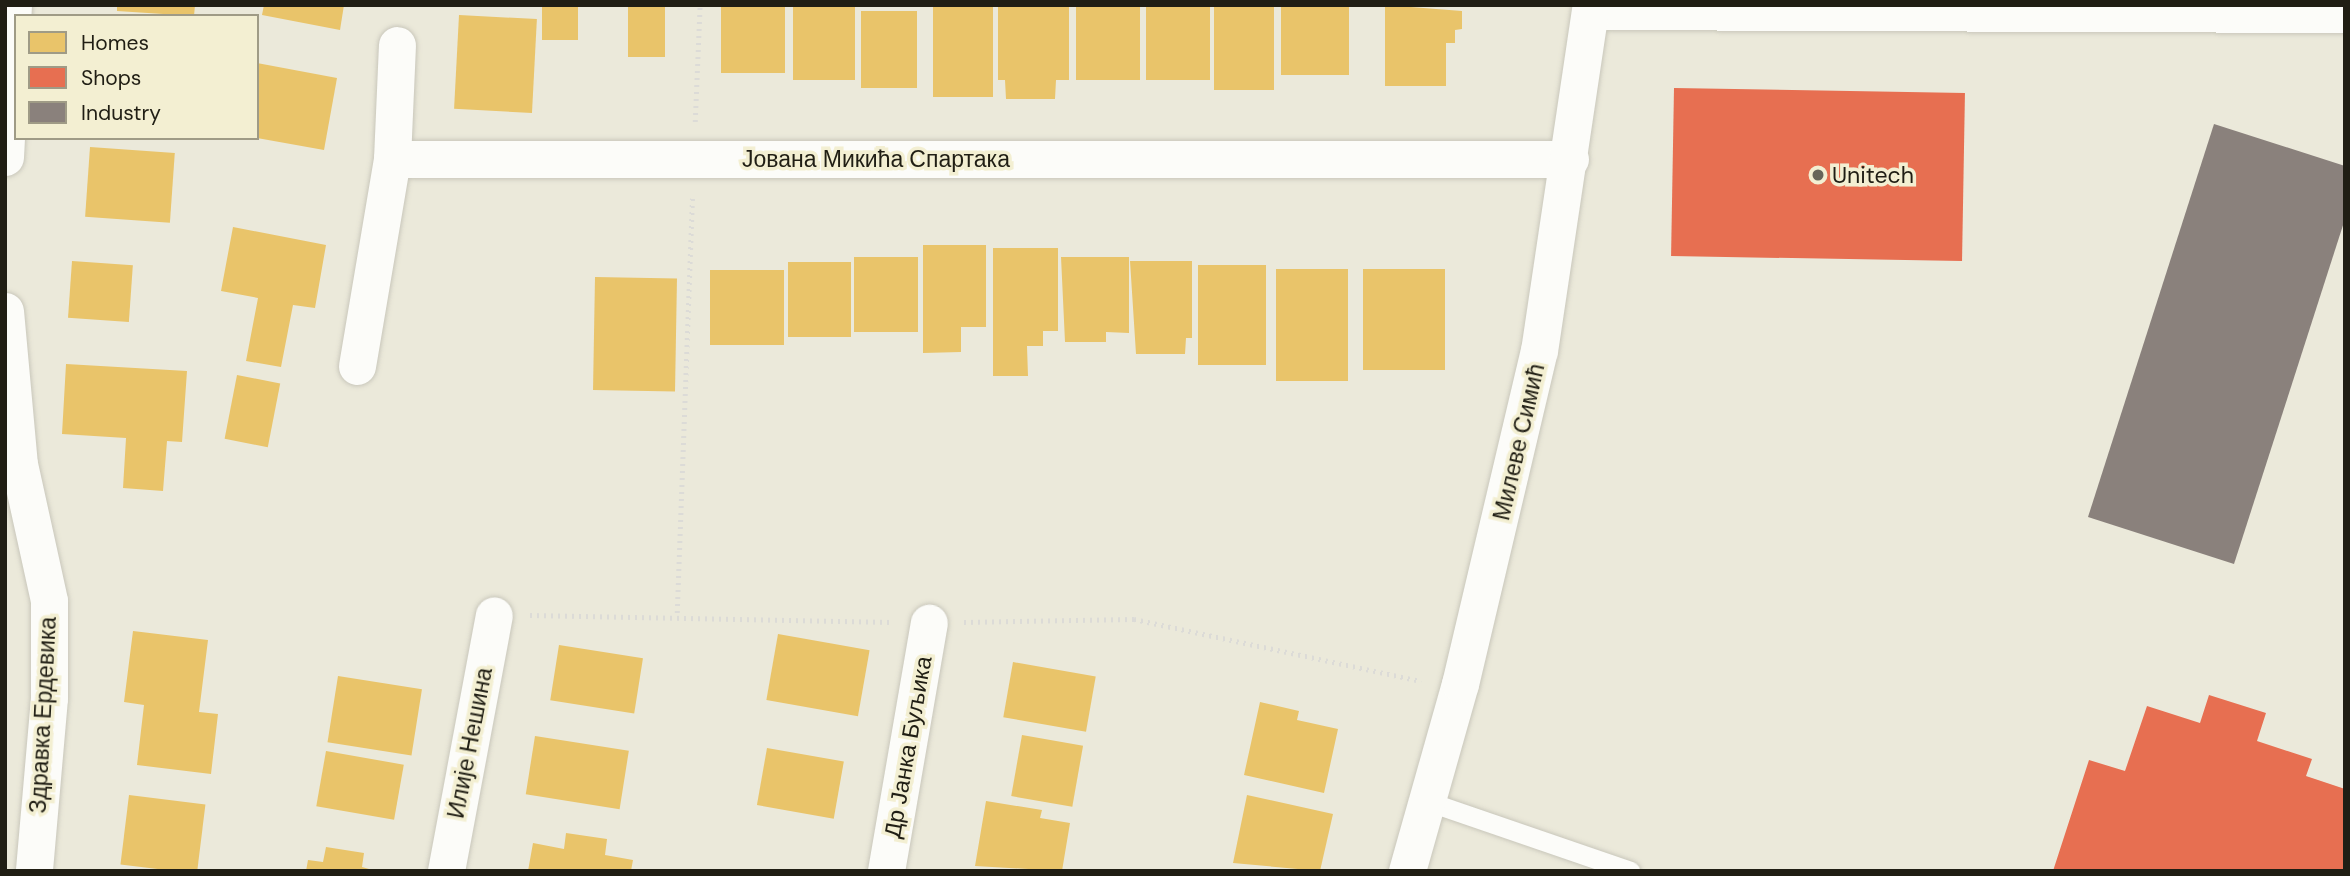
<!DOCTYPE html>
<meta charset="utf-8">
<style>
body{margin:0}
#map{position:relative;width:2350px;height:876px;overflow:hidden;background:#ebe9da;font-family:"DM Sans",sans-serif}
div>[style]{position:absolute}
.homes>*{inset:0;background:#e9c46a;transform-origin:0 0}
.shops>*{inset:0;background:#e76f51;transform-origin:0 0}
.industry>*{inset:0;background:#8a817c}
.path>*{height:4.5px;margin-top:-2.25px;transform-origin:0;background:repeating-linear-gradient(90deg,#dcdbd7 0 2px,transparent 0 7px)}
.roads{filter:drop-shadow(0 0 2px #c9c7bb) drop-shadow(0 0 2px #c9c7bb)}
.service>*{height:19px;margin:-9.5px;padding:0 9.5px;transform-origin:9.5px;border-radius:9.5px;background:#fcfcf9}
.minor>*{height:37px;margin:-18.5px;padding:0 18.5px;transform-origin:18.5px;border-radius:18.5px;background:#fcfcf9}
.dots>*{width:19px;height:19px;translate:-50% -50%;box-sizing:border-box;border:4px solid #f3efd2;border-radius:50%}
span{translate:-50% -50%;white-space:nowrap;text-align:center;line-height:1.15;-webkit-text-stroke:7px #f3efd2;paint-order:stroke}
.street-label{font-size:23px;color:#201e14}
.poi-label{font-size:23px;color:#201e14}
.left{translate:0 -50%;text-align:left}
.frame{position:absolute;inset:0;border:7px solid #201e14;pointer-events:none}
.legend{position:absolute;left:14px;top:14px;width:245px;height:126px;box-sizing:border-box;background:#f3efd2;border:2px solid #9f9b86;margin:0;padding:9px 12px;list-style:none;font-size:21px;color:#201e14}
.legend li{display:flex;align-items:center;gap:14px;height:35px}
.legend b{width:35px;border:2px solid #9f9b86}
</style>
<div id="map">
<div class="homes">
<i style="clip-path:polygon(117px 5px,195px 5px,194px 16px,117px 11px)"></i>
<i style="clip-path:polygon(264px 5px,344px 5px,340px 30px,262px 15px)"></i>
<i style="left:542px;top:5px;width:36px;height:35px"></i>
<i style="left:628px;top:5px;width:37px;height:52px"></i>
<i style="left:721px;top:5px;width:64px;height:68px"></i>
<i style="left:793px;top:5px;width:62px;height:75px"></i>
<i style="left:933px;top:5px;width:60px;height:92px"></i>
<i style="clip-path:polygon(1069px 5px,1069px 80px,1056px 80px,1055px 99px,1006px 99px,1005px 80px,998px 80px,998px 6px)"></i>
<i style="left:1140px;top:5px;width:75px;height:64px;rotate:90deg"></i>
<i style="left:1146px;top:5px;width:64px;height:75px"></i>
<i style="left:1214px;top:5px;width:60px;height:85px"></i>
<i style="left:1281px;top:5px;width:68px;height:70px"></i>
<i style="clip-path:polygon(1385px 5px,1462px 11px,1462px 29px,1455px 30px,1455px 43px,1446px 43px,1446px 86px,1385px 86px)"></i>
<i style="left:861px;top:11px;width:56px;height:77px"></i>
<i style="left:459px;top:15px;width:78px;height:94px;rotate:3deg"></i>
<i style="clip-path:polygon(257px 63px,337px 78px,324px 150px,257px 138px)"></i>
<i style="left:90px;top:147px;width:85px;height:70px;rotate:4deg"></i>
<i style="clip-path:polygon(233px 227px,326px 245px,315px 308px,293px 305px,281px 367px,246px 361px,258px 298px,221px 291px)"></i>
<i style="clip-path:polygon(923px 245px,986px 245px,986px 327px,961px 327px,961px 352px,923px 353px)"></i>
<i style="clip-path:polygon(993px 248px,1058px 248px,1058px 331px,1043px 331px,1043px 346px,1027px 346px,1028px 376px,993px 376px)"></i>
<i style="left:854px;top:257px;width:64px;height:75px"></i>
<i style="clip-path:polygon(1061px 257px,1129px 257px,1129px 333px,1106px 332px,1106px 342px,1065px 342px)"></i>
<i style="left:72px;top:261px;width:61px;height:57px;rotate:4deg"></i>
<i style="clip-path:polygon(1130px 261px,1192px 261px,1192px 338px,1186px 338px,1185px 354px,1136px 354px)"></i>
<i style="left:851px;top:262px;width:75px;height:63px;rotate:90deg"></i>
<i style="left:1198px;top:265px;width:68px;height:100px"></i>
<i style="left:1276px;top:269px;width:72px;height:112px"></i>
<i style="left:1363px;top:269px;width:82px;height:101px"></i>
<i style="left:710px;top:270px;width:74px;height:75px"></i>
<i style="left:595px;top:277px;width:82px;height:113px;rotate:1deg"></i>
<i style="clip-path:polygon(66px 364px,187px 371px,182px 442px,167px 441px,163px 491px,123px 488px,126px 438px,62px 434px)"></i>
<i style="left:237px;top:375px;width:44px;height:65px;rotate:11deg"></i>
<i style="clip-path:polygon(133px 631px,208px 640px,199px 712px,218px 714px,211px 774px,137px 765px,144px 705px,124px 702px)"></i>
<i style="left:778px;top:634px;width:93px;height:67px;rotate:10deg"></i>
<i style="left:559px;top:645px;width:85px;height:56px;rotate:9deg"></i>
<i style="left:1013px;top:662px;width:84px;height:56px;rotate:10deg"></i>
<i style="left:338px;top:676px;width:85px;height:67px;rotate:9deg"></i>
<i style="clip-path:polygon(1260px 702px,1299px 711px,1297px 720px,1338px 729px,1324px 793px,1244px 775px)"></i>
<i style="left:1022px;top:735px;width:62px;height:62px;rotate:10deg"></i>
<i style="left:535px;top:736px;width:95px;height:59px;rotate:9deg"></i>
<i style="left:767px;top:748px;width:78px;height:58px;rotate:10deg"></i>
<i style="left:326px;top:751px;width:79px;height:56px;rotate:10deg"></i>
<i style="left:129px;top:795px;width:77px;height:70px;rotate:7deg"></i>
<i style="clip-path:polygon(1247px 795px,1333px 814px,1320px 871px,1233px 863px)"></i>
<i style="clip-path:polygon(986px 801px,1042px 810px,1040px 818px,1070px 823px,1062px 871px,975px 866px)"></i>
<i style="clip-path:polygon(566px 833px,607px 839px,605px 855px,633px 860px,631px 871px,528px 871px,533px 843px,564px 849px)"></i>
<i style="clip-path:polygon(326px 847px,364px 853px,362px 867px,376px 871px,306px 871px,308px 860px,323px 862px)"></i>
</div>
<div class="shops">
<i style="left:1674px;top:88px;width:291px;height:168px;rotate:1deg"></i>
<i style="clip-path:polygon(2209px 695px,2266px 713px,2257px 741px,2312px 759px,2306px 776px,2345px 789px,2345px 871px,2053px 871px,2089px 760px,2125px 771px,2147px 706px,2200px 723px)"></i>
</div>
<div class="industry">
<i style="clip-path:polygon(2214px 124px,2345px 166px,2345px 219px,2234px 564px,2088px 517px)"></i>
</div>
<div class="path">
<i style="left:695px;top:122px;width:117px;rotate:-87.6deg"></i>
<i style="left:677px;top:613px;width:415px;rotate:-87.9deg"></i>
<i style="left:530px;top:615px;width:362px;rotate:1.1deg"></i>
<i style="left:964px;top:622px;width:170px;rotate:-1deg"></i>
<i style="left:1134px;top:619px;width:294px;rotate:12.2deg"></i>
</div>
<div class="roads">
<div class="service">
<i style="left:1427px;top:801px;width:215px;rotate:19deg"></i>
</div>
<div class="minor">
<i style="left:1591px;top:11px;width:754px;rotate:0.23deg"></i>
<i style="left:5px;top:157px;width:152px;rotate:-87deg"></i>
<i style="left:392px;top:159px;width:114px;rotate:-87.5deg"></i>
<i style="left:5px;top:311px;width:154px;rotate:84.8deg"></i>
<i style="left:19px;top:464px;width:140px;rotate:77.6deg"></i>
<i style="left:49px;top:601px;width:97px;rotate:90deg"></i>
<i style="left:49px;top:698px;width:174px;rotate:95deg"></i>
<i style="left:357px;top:366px;width:210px;rotate:-80.4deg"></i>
<i style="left:392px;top:159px;width:1178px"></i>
<i style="left:446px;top:871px;width:260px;rotate:-79.4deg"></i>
<i style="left:886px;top:871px;width:252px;rotate:-80.2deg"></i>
<i style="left:1407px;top:871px;width:194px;rotate:-74.2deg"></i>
<i style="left:1460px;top:684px;width:342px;rotate:-76.7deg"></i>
<i style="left:1539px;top:351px;width:350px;rotate:-81.5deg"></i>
</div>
</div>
<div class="dots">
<i style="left:1818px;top:175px;background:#676559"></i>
</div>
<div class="street-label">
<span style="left:876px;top:159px">Јована Микића Спартака</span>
<span style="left:1519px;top:442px;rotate:-77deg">Милеве Симић</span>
<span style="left:43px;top:715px;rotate:-87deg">Здравка Ердевика</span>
<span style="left:470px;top:743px;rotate:-79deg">Илије Нешина</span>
<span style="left:908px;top:747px;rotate:-80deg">Др Јанка Буљика</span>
</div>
<div class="poi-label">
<span class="left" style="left:1832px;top:175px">Unitech</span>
</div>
<div class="frame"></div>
<ul class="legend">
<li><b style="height:19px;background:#e9c46a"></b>Homes</li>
<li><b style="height:19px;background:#e76f51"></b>Shops</li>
<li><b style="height:19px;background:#8a817c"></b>Industry</li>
</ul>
</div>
